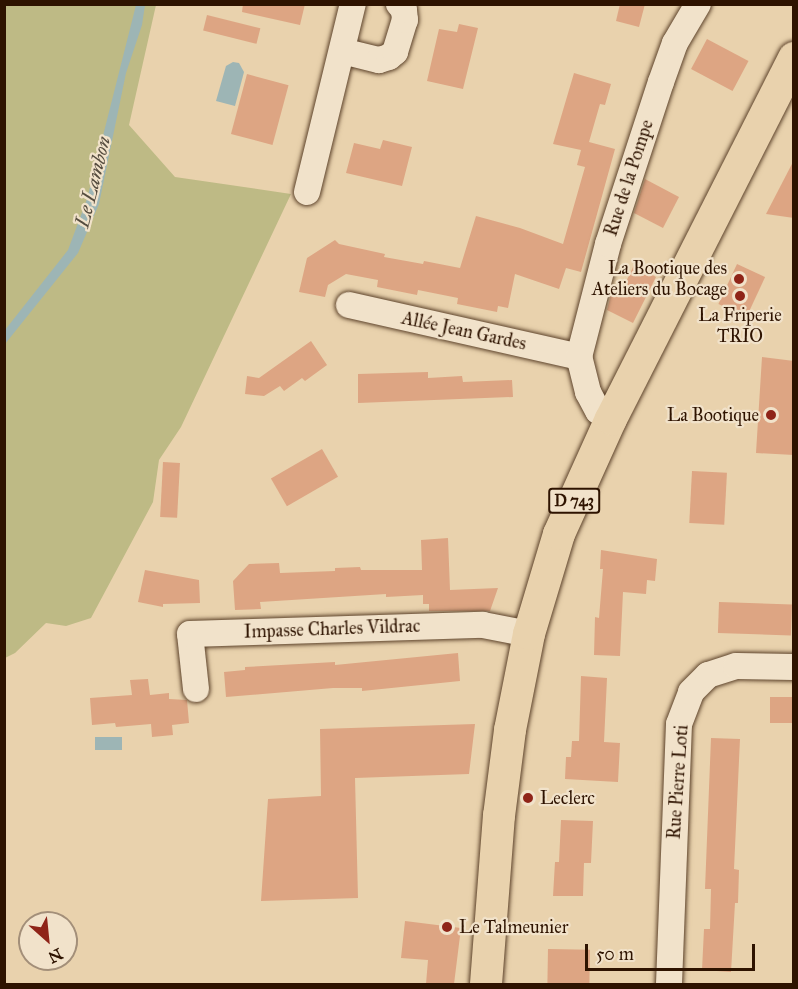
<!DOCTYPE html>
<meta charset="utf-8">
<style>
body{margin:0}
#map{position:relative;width:798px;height:989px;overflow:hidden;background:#e9d2ad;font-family:"IM FELL Great Primer",serif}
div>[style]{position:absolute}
.green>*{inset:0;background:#beba85}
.water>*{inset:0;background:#9db5b5;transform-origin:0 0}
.building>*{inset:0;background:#dda583;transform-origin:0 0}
.roads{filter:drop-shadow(0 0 2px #5d432b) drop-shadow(0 0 2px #5d432b)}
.minor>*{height:26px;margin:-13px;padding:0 13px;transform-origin:13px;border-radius:13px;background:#f1e2ca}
.major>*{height:32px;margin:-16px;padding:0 16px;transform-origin:16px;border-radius:16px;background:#e9d2ad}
.dots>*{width:16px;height:16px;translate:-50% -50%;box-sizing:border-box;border:3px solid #f1e2ca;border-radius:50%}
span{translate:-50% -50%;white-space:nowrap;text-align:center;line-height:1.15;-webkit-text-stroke:4.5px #f1e2ca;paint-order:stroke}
.shield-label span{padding:2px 4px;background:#f1e2ca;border:2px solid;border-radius:4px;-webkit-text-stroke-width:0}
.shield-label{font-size:16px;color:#2e1300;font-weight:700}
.street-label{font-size:18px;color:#2e1300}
.poi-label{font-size:18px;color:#2e1300}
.right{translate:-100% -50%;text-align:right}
.left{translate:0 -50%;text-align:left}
.water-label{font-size:20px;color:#554c3f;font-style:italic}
.frame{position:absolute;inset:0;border:6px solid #2e1300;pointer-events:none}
.north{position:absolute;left:18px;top:911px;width:60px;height:60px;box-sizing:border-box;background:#f1e2ca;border:2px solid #a38f79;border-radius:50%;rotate:153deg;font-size:16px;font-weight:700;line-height:24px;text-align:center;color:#2e1300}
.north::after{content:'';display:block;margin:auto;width:21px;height:27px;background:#8f2418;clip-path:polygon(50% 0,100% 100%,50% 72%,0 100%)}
.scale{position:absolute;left:585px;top:944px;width:170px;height:27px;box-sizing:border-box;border:3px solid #2e1300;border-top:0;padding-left:8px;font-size:18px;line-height:21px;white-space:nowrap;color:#2e1300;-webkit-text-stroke:4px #f1e2ca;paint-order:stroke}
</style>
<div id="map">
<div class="green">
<i style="clip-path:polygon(5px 5px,156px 5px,129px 125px,175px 177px,291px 194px,181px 427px,159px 460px,153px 502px,91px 618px,66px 626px,46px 623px,15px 653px,5px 658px)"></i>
</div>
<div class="water">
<i style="clip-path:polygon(136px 5px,145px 5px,142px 25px,126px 73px,99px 204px,78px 253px,5px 344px,5px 330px,68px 250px,87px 199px)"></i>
<i style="clip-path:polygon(233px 62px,239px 63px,244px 72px,235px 106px,216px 101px,226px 66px)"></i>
<i style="left:122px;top:737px;width:13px;height:27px;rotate:90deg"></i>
</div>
<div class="building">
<i style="clip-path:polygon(243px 4px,305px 4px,300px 25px,242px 12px)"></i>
<i style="clip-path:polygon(620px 4px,645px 4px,639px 27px,616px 21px)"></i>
<i style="left:207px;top:15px;width:55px;height:16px;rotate:14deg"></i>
<i style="clip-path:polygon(459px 24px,478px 28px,463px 89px,427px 81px,439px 29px,457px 32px)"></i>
<i style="left:707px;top:39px;width:47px;height:34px;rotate:28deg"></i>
<i style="clip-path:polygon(574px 73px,611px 84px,605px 105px,600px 104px,589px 142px,615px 149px,581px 272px,566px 268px,559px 289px,515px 274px,508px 308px,498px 306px,497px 312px,457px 304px,458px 298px,418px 290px,417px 295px,377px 287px,378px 280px,346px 274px,328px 285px,325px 297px,299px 292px,307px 258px,335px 240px,339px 244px,385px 254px,384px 257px,423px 264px,424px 261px,460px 268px,476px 216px,520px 228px,563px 244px,585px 167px,577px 165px,581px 150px,553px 144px)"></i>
<i style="left:247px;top:74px;width:43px;height:62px;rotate:15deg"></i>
<i style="clip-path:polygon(383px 140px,412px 147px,402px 186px,346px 173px,354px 143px,380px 149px)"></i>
<i style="clip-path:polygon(794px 160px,794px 218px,766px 214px)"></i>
<i style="clip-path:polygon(645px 179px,679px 197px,663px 228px,634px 213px)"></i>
<i style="left:737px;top:264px;width:31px;height:44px;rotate:25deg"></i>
<i style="clip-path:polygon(634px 265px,656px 277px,633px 323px,607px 310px,613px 286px,622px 290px)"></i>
<i style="clip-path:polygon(311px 341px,327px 365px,305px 381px,302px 378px,284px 391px,280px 386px,264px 396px,245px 394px,247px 376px,259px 378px)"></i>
<i style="clip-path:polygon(762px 357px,794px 361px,794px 455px,756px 453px)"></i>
<i style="clip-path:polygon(428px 372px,428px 378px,462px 376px,463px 382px,512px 380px,513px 397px,358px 403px,358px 374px)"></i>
<i style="left:322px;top:449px;width:32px;height:59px;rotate:60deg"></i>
<i style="left:163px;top:462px;width:17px;height:55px;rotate:3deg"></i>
<i style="left:692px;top:471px;width:35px;height:52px;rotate:3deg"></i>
<i style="clip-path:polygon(448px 538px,450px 590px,498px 588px,490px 611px,429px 611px,429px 604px,423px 604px,423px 595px,386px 597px,386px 594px,260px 602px,261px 609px,235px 610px,233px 581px,249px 564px,279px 563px,280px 573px,335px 571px,335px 568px,360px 567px,361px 570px,422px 570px,421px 540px)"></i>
<i style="clip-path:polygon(601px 550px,657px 559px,655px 581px,647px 580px,646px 594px,623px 592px,620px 656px,594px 655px,595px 617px,599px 618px,603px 569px,600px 569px)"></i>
<i style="clip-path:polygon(145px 570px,199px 580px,200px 603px,163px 604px,163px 607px,138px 602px)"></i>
<i style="left:719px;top:602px;width:73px;height:31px;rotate:2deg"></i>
<i style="clip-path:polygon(458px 653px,460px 681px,362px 691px,362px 688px,333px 688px,226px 697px,224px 672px,245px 670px,245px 667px,335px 662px,335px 665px)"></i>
<i style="clip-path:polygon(581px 676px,607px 678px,604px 742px,620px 743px,618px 782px,565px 779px,566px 757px,571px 757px,572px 741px,579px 741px)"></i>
<i style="clip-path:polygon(148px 679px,150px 695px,169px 693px,169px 699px,187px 700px,189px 723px,172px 725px,173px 735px,152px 737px,151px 724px,116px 727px,115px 723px,92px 725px,90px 698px,132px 695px,130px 680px)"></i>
<i style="left:770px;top:697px;width:24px;height:26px"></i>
<i style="clip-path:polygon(475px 724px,469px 774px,355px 778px,358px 898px,261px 901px,268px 799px,321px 796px,320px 729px)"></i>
<i style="clip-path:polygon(711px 738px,740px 739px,734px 869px,739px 870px,738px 903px,735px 903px,731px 972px,702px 970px,704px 929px,710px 929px,711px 889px,705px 889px)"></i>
<i style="clip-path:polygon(561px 820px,593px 821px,591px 863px,584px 863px,583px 896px,553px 896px,555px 862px,559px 862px)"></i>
<i style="clip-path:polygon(405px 921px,461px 928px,454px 984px,426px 984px,428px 960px,401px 958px)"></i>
<i style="left:548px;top:949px;width:42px;height:35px;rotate:1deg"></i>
</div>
<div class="roads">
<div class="minor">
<i style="left:342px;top:51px;width:38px;rotate:14deg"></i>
<i style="left:379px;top:60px;width:10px;rotate:-17deg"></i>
<i style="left:389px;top:57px;width:8px;rotate:-40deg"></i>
<i style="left:395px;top:52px;width:34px;rotate:-73deg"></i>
<i style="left:405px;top:20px;width:10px;rotate:-96deg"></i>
<i style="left:404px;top:10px;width:8px;rotate:-130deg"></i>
<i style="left:307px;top:192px;width:194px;rotate:-76.3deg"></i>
<i style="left:349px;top:305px;width:236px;rotate:12.7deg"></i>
<i style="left:611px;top:419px;width:15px;rotate:-148deg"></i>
<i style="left:598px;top:411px;width:21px;rotate:-118deg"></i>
<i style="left:588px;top:392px;width:36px;rotate:-104deg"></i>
<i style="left:579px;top:357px;width:117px;rotate:-75.6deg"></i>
<i style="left:608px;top:244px;width:170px;rotate:-71.9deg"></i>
<i style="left:661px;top:82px;width:41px;rotate:-70.3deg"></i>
<i style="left:675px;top:43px;width:45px;rotate:-59.5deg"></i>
<i style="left:196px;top:689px;width:55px;rotate:-96.2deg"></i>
<i style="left:190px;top:634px;width:293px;rotate:-1.8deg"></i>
<i style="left:483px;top:625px;width:47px;rotate:11.1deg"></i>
<i style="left:669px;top:984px;width:260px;rotate:-87.8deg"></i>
<i style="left:679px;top:724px;width:34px;rotate:-69deg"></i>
<i style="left:691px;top:692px;width:24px;rotate:-45deg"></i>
<i style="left:708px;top:675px;width:29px;rotate:-18deg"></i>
<i style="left:736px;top:666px;width:58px;rotate:1deg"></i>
</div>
<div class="major">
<i style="left:486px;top:984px;width:169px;rotate:-85.6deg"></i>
<i style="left:499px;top:816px;width:87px;rotate:-82.7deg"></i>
<i style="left:510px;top:730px;width:98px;rotate:-78.8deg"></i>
<i style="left:529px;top:634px;width:104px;rotate:-73.3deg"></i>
<i style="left:559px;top:534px;width:126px;rotate:-65.7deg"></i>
<i style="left:611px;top:419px;width:405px;rotate:-63.1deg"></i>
</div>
</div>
<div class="dots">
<i style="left:739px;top:279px;background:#8f2418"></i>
<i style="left:740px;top:296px;background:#8f2418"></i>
<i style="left:771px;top:415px;background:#8f2418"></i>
<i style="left:528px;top:798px;background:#8f2418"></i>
<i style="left:447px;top:927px;background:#8f2418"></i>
</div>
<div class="shield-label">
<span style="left:574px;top:501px">D 743</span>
</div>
<div class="street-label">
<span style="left:629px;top:178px;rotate:-72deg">Rue de la Pompe</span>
<span style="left:464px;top:331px;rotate:12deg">Allée Jean Gardes</span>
<span style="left:332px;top:629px;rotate:-2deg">Impasse Charles Vildrac</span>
<span style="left:678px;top:782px;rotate:-86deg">Rue Pierre Loti</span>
</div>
<div class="poi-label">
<span class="right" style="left:727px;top:279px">La Bootique des<br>Ateliers du Bocage</span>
<span style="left:740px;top:326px">La Friperie<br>TRIO</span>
<span class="right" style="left:759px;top:415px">La Bootique</span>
<span class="left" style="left:540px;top:798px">Leclerc</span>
<span class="left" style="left:459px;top:927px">Le Talmeunier</span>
</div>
<div class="water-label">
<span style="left:93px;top:182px;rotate:-76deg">Le Lambon</span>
</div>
<div class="frame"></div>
<div class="north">N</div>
<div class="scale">50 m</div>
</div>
